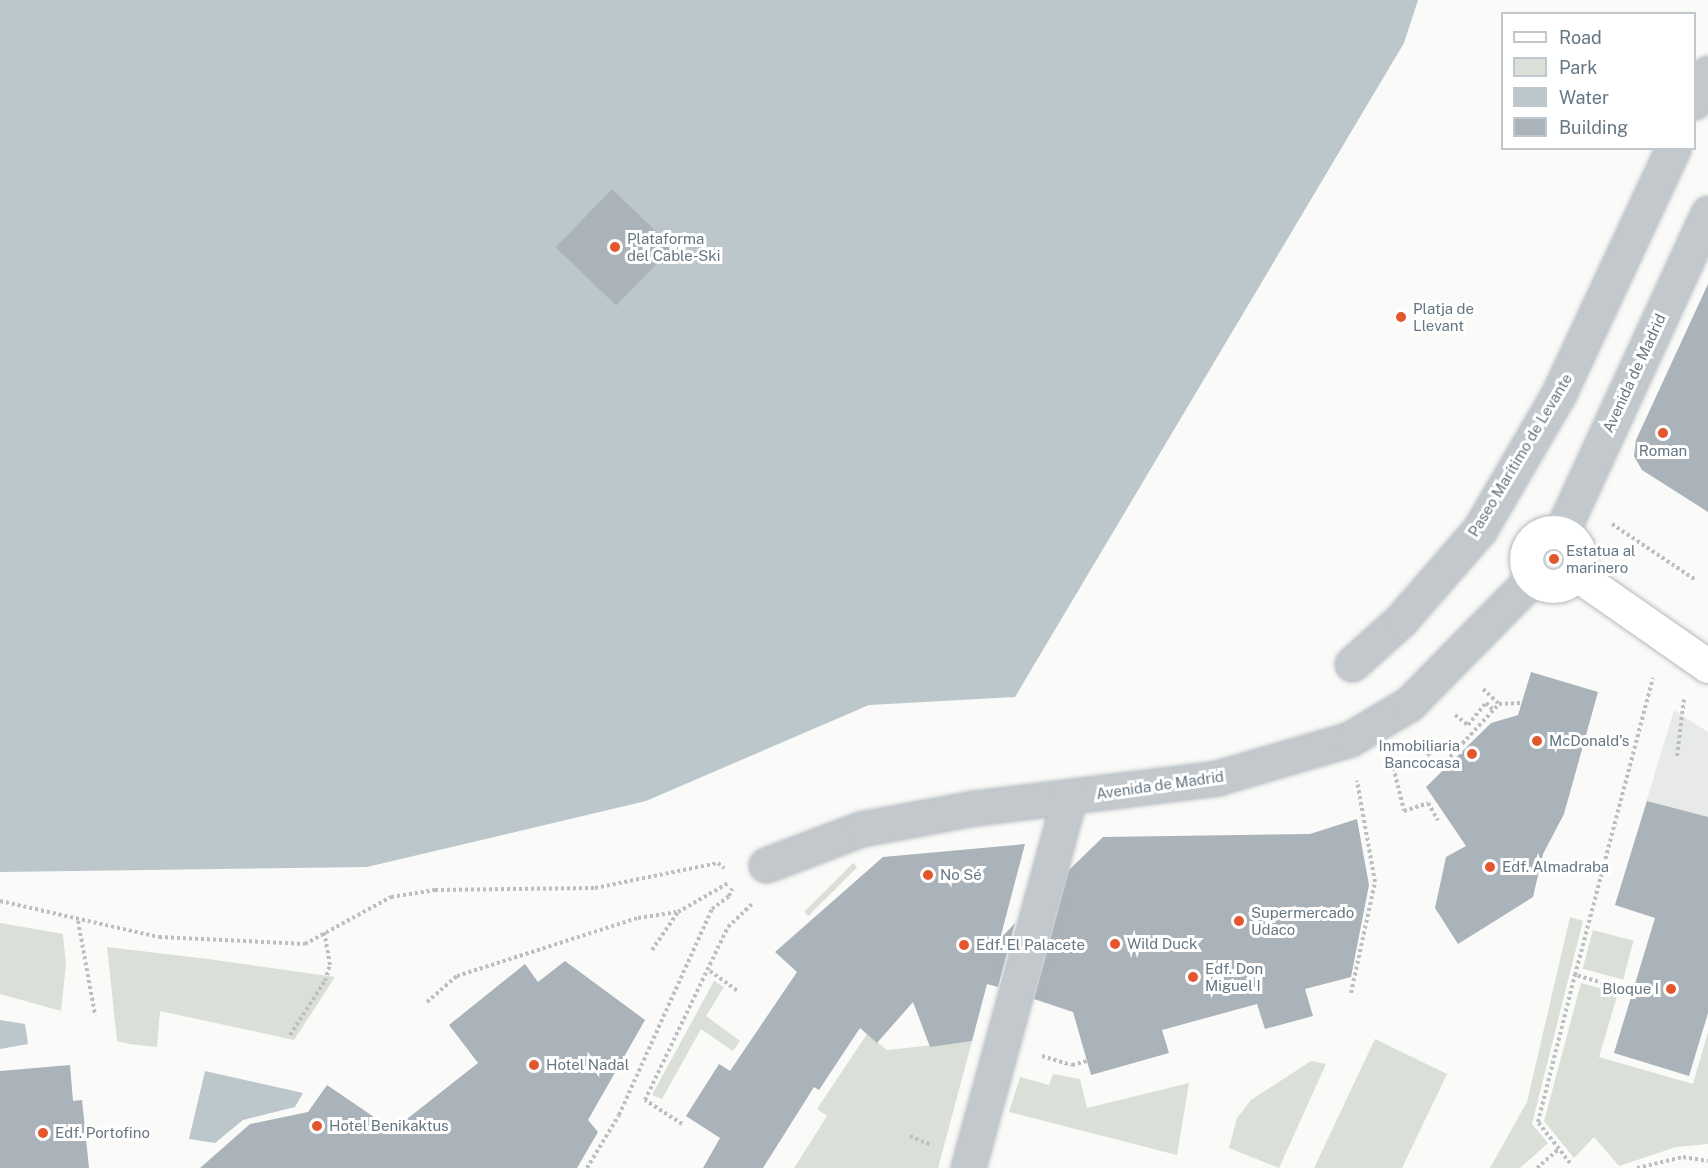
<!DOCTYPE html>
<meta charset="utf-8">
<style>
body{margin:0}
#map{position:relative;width:1708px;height:1168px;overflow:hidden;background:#fafaf8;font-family:"Public Sans",sans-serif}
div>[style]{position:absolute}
.built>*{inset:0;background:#e8e9e9}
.green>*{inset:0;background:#dadfd7;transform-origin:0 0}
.water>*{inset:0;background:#bbc7cb}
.building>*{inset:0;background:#aab3b9;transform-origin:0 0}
.path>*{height:4px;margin-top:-2px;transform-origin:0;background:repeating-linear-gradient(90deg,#bbbfc2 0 3px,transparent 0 6px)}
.roads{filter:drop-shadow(0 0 2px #b3babf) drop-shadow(0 0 2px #b3babf)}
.street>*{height:33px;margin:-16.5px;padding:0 16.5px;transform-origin:16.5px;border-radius:16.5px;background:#c3c8cc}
.secondary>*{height:33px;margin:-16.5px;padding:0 16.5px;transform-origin:16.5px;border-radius:16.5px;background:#fff}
.secondary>.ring{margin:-16.5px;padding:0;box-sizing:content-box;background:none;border:33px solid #fff;border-radius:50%}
.dots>*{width:16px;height:16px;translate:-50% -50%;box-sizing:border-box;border:3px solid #fff;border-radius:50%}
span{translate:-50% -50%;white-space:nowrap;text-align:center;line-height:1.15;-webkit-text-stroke:6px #fff;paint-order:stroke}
.poi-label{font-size:15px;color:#657683}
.left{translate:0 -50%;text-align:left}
.right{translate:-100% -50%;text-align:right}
.street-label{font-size:15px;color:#657683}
.legend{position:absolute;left:1501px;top:12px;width:195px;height:138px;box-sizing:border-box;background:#fff;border:2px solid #c1c8cd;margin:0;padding:8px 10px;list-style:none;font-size:18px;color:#657683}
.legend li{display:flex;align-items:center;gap:12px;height:30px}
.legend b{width:30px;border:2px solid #c1c8cd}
</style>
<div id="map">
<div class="built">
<i style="clip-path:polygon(1674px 710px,1708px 732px,1708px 934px,1615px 905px)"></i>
</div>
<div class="green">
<i style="left:853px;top:863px;width:6px;height:69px;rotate:45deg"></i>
<i style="clip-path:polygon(1570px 917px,1583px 921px,1532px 1124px,1548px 1143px,1520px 1168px,1490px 1168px,1527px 1102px)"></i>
<i style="clip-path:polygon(0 923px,63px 934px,66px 965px,61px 1011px,0 994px)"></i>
<i style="left:1593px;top:930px;width:42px;height:40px;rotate:15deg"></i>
<i style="clip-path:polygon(107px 947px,208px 959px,335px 977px,294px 1040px,160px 1011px,157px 1047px,129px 1044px,117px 1041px)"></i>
<i style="clip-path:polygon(714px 981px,724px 987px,706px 1016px,740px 1041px,733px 1051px,701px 1029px,662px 1099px,652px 1095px)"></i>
<i style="clip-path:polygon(1581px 983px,1618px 993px,1599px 1057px,1693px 1084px,1708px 1032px,1708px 1144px,1676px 1147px,1619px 1166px,1594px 1137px,1574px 1158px,1544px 1121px)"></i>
<i style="clip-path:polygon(867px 1034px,887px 1050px,972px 1041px,938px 1168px,794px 1168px,827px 1116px,817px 1109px)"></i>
<i style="clip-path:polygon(1375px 1039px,1447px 1074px,1402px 1168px,1314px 1168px)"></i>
<i style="clip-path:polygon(1311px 1061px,1326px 1064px,1279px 1168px,1229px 1148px,1237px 1118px,1251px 1100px)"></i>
<i style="clip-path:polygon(1053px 1074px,1080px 1079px,1087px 1108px,1189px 1083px,1177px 1155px,1009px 1112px,1020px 1077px,1049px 1085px)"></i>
</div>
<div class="water">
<i style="clip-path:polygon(0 0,1418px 0,1404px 43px,1015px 697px,869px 705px,646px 801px,367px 867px,0 872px)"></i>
<i style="clip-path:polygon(0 1020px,25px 1024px,28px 1044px,0 1049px)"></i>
<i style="clip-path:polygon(205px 1071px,303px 1093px,295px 1107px,243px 1120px,215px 1143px,189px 1139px)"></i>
</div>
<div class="building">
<i style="left:612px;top:189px;width:84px;height:81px;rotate:44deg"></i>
<i style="clip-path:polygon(1708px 284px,1708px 512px,1642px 470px,1634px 456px,1636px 440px)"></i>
<i style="clip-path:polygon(1531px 672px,1598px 692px,1564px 814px,1543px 854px,1533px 897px,1458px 944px,1435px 908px,1446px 857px,1466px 846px,1426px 787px,1491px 723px,1518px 715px)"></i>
<i style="clip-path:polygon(1647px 801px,1708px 817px,1708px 1013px,1689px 1076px,1614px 1053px,1655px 918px,1615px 905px)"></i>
<i style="clip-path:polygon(1357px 819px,1369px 885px,1351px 977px,1305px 989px,1313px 1016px,1265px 1029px,1257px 1004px,1162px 1030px,1169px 1053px,1091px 1075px,1073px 1012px,1034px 999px,1069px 870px,1103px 837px,1310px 834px)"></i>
<i style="clip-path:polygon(1025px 844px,1000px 939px,1015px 923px,998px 987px,987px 984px,972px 1041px,930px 1047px,913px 1002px,877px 1043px,860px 1028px,819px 1090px,814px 1087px,763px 1168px,703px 1168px,720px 1138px,686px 1116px,719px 1064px,730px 1071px,797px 972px,775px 952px,883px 857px)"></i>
<i style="clip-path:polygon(565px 961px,645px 1020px,588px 1120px,598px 1132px,577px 1168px,200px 1168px,250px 1124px,308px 1112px,327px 1085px,393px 1130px,478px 1063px,449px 1025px,525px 964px,538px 982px)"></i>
<i style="clip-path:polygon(70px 1065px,73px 1101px,82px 1100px,89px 1168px,0 1168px,0 1071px)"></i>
</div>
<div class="path">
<i style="left:1612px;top:524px;width:102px;rotate:33.8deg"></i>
<i style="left:1483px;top:689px;width:22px;rotate:43deg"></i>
<i style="left:1455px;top:715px;width:16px;rotate:38deg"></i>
<i style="left:1468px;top:725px;width:28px;rotate:-51deg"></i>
<i style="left:1486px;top:703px;width:11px;rotate:45deg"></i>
<i style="left:1422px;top:743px;width:31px;rotate:59deg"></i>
<i style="left:1438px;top:770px;width:90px;rotate:-47.3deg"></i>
<i style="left:1499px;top:704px;width:21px;rotate:-3deg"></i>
<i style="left:1677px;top:756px;width:57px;rotate:-83deg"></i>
<i style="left:1392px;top:762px;width:50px;rotate:76.2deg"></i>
<i style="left:1404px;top:811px;width:25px;rotate:-18deg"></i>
<i style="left:1428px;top:803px;width:20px;rotate:60deg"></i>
<i style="left:0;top:901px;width:163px;rotate:12.8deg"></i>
<i style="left:159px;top:937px;width:146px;rotate:2.7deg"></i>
<i style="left:305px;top:944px;width:98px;rotate:-28.7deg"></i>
<i style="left:391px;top:897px;width:45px;rotate:-9deg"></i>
<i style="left:435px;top:890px;width:160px;rotate:-0.7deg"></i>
<i style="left:595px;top:888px;width:126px;rotate:-11.5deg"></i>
<i style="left:718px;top:863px;width:8px;rotate:40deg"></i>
<i style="left:78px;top:921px;width:96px;rotate:79.7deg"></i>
<i style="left:652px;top:950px;width:46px;rotate:-55.6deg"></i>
<i style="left:678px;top:912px;width:60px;rotate:-30deg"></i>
<i style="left:710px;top:971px;width:34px;rotate:36deg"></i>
<i style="left:1621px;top:988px;width:48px;rotate:-164.2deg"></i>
<i style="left:1575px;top:975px;width:307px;rotate:-75.3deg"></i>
<i style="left:1351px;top:993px;width:114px;rotate:-77.8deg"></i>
<i style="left:1375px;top:882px;width:103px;rotate:-100.1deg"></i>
<i style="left:427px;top:1002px;width:40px;rotate:-41deg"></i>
<i style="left:457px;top:976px;width:190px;rotate:-17.8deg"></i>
<i style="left:638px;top:918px;width:40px;rotate:-8.5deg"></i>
<i style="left:290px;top:1035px;width:64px;rotate:-57.1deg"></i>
<i style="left:325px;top:981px;width:17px;rotate:-73deg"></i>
<i style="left:330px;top:965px;width:34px;rotate:-100deg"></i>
<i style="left:1042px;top:1056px;width:31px;rotate:17deg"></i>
<i style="left:1072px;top:1065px;width:16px;rotate:-15deg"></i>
<i style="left:682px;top:1124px;width:44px;rotate:-147deg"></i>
<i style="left:645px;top:1100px;width:192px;rotate:-64.4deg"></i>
<i style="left:728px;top:927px;width:33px;rotate:-44deg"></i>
<i style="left:910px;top:1136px;width:23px;rotate:23deg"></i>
<i style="left:1570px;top:1163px;width:52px;rotate:-128deg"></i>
<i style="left:1538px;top:1122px;width:152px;rotate:-75.9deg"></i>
<i style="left:587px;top:1168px;width:62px;rotate:-58.9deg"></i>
<i style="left:619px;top:1115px;width:226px;rotate:-65.7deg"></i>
<i style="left:712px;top:909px;width:21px;rotate:-37deg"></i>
<i style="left:729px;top:896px;width:8px;rotate:-67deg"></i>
<i style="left:1537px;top:1168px;width:29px;rotate:-41deg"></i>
<i style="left:1637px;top:1168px;width:47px;rotate:-13.4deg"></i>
<i style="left:1683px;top:1157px;width:25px;rotate:9deg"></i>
</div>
<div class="roads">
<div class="street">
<i style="left:1694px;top:102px;width:32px;rotate:-64deg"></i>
<i style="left:1561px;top:533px;width:352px;rotate:-65.3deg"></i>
<i style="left:1352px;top:664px;width:66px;rotate:-41.9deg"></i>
<i style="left:1401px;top:620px;width:121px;rotate:-49deg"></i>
<i style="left:1480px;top:529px;width:157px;rotate:-59.8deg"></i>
<i style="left:1559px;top:393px;width:270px;rotate:-65deg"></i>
<i style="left:766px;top:865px;width:102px;rotate:-20.8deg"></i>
<i style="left:861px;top:829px;width:115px;rotate:-10.5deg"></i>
<i style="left:974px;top:808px;width:245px;rotate:-7deg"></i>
<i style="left:1217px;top:778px;width:139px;rotate:-16.3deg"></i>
<i style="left:1350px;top:739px;width:69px;rotate:-30.7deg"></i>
<i style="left:1409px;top:704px;width:177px;rotate:-45.5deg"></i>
<i style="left:968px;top:1168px;width:384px;rotate:-74.7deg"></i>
</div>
<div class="secondary">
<i class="ring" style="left:1526px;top:532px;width:21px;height:21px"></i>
<i style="left:1576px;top:574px;width:161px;rotate:34.9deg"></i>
</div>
</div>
<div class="dots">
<i style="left:615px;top:247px;background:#e4572e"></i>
<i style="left:1401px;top:317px;background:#e4572e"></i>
<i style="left:1663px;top:433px;background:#e4572e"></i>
<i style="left:1554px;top:559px;background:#e4572e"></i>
<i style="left:1537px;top:741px;background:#e4572e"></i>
<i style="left:1472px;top:754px;background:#e4572e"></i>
<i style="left:1490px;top:867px;background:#e4572e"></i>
<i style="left:928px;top:875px;background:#e4572e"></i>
<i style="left:1239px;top:921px;background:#e4572e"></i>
<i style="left:1115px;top:944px;background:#e4572e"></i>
<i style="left:964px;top:945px;background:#e4572e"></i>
<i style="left:1193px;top:977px;background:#e4572e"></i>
<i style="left:1671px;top:989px;background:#e4572e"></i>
<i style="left:534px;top:1065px;background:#e4572e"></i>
<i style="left:317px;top:1126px;background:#e4572e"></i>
<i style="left:43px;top:1133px;background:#e4572e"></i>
</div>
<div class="poi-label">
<span class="left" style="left:627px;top:247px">Plataforma<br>del Cable-Ski</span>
<span class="left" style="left:1413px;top:317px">Platja de<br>Llevant</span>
<span style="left:1663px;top:451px">Roman</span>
<span class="left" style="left:1566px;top:559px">Estatua al<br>marinero</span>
<span class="left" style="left:1549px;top:741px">McDonald's</span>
<span class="right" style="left:1460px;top:754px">Inmobiliaria<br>Bancocasa</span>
<span class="left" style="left:1502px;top:867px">Edf. Almadraba</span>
<span class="left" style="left:940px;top:875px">No Sé</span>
<span class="left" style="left:1251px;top:921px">Supermercado<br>Udaco</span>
<span class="left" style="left:1127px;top:944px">Wild Duck</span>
<span class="left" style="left:976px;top:945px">Edf. El Palacete</span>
<span class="left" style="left:1205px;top:977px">Edf. Don<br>Miguel I</span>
<span class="right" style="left:1659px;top:989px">Bloque I</span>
<span class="left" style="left:546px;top:1065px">Hotel Nadal</span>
<span class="left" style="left:329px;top:1126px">Hotel Benikaktus</span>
<span class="left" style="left:55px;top:1133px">Edf. Portofino</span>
</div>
<div class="street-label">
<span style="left:1634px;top:373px;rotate:-65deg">Avenida de Madrid</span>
<span style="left:1520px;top:455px;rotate:-59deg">Paseo Marítimo de Levante</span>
<span style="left:1160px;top:785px;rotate:-8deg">Avenida de Madrid</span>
</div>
<ul class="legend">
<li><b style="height:8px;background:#fff"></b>Road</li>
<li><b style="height:16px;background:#dadfd7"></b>Park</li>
<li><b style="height:16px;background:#bbc7cb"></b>Water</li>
<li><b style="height:16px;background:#aab3b9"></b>Building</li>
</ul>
</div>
